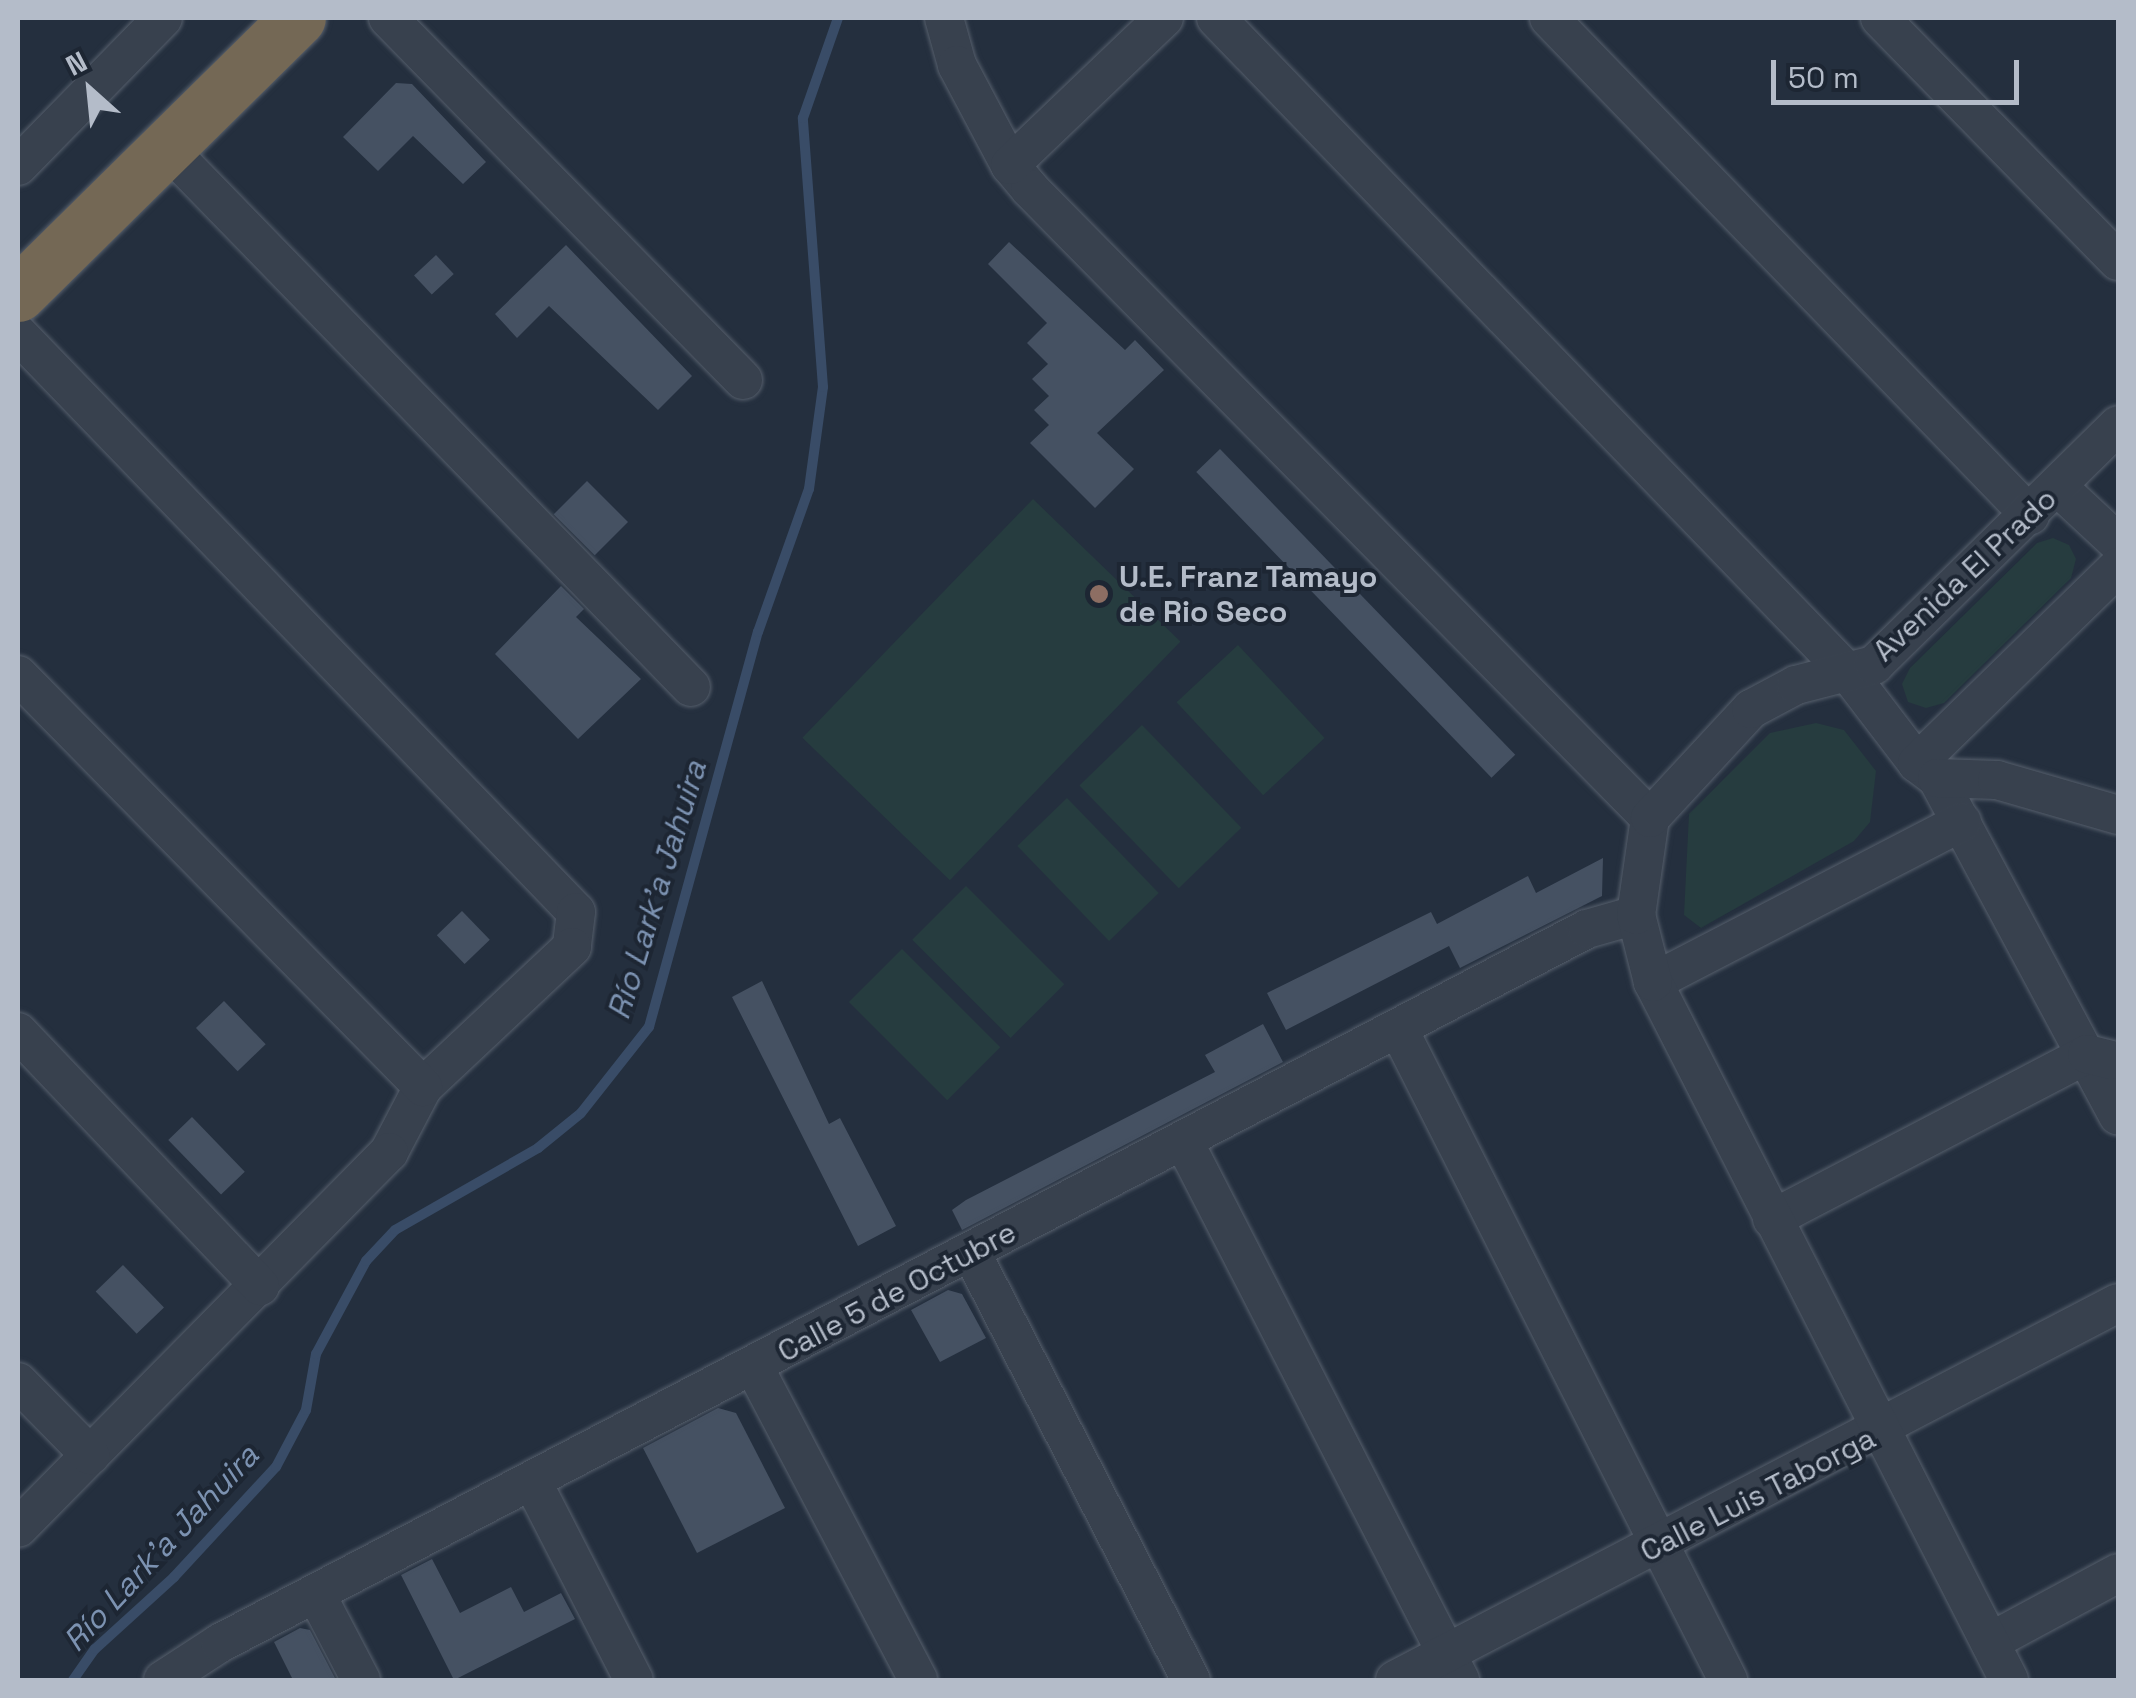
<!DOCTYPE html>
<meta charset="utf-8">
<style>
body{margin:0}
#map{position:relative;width:2136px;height:1698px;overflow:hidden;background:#242f3e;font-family:"Space Grotesk",sans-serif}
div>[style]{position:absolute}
.green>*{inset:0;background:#263c3f;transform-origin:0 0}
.stream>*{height:10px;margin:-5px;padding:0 5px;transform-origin:5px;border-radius:5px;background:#394c67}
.building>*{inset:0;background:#455162;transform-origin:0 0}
.roads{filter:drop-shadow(0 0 2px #565f6c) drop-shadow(0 0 2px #565f6c)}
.street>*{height:38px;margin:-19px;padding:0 19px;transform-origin:19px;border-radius:19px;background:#38414e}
.highway>*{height:55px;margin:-27.5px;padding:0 27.5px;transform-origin:27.5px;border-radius:27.5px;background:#746855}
.dots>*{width:28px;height:28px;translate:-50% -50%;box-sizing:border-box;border:5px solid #1d2633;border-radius:50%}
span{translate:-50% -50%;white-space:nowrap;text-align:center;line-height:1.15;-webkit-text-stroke:8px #1d2633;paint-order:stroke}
.street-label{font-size:30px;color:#b4bcc9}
.poi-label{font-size:30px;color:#b4bcc9;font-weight:700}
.left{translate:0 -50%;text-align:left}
.water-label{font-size:32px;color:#7c92b1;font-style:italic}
.frame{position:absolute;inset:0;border:20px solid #b4bcc9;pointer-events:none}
.north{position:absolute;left:40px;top:40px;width:100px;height:100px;-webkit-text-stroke:8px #1d2633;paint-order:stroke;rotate:333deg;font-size:28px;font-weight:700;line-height:40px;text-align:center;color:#b4bcc9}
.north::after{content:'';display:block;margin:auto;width:35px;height:45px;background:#b4bcc9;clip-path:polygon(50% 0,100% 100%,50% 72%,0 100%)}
.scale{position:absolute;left:1771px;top:60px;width:248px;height:45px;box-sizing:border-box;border:5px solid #b4bcc9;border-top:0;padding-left:12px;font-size:30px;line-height:35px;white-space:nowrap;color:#b4bcc9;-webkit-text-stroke:8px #1d2633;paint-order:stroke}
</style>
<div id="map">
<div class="green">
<i style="left:1033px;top:499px;width:205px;height:332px;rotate:44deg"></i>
<i style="clip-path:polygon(2053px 538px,2069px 545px,2076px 559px,2071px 578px,1944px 703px,1926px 708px,1908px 702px,1902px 684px,1910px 668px,2037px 543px)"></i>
<i style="left:1238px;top:645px;width:127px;height:84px;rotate:47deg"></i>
<i style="clip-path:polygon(1816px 723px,1844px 730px,1876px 771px,1870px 822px,1854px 841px,1701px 928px,1684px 915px,1689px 814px,1770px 733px)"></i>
<i style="left:1142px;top:725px;width:143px;height:87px;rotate:46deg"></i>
<i style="left:1067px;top:798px;width:132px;height:69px;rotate:46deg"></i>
<i style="left:966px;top:886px;width:139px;height:76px;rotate:45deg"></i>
<i style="left:902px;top:949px;width:139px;height:75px;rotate:45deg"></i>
</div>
<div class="stream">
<i style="left:73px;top:1680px;width:38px;rotate:-55deg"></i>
<i style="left:95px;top:1649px;width:107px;rotate:-42.3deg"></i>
<i style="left:174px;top:1577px;width:150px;rotate:-47.2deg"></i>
<i style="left:276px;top:1467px;width:64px;rotate:-62.2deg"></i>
<i style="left:306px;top:1410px;width:57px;rotate:-79.9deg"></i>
<i style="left:316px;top:1354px;width:106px;rotate:-61.7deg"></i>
<i style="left:366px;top:1261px;width:42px;rotate:-46.9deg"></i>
<i style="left:395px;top:1230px;width:165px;rotate:-29.8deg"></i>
<i style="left:538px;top:1148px;width:55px;rotate:-39.1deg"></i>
<i style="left:581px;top:1113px;width:110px;rotate:-51.7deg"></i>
<i style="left:649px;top:1027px;width:410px;rotate:-74.6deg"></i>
<i style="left:758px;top:632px;width:152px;rotate:-70.4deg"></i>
<i style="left:809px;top:489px;width:103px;rotate:-82.2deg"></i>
<i style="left:823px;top:387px;width:270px;rotate:-94.3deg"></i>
<i style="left:803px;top:118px;width:106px;rotate:-70.7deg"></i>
</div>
<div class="building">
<i style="clip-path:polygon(396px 83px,412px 84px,486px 162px,463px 184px,413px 136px,378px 171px,343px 137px)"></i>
<i style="clip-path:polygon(1009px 242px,1125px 350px,1135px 340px,1164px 370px,1097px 433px,1134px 469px,1095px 508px,1030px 443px,1049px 425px,1034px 410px,1049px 396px,1032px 379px,1048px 364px,1027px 343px,1047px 323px,988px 264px)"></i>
<i style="clip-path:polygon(566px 245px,692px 376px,658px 410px,549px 306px,517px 338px,495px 314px)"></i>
<i style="left:436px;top:255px;width:26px;height:30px;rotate:47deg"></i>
<i style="left:1220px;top:449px;width:425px;height:33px;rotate:46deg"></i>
<i style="left:587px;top:481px;width:58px;height:47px;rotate:45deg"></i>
<i style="clip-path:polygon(561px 586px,584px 609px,576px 617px,641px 679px,578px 739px,495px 654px)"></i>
<i style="clip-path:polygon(1603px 858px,1602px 896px,1460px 968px,1449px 946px,1286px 1030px,1267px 993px,1431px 912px,1437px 924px,1528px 876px,1536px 893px)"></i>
<i style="left:462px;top:911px;width:40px;height:35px;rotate:46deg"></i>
<i style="clip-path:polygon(762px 981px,829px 1124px,840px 1118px,896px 1226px,858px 1246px,732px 997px)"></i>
<i style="left:224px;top:1001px;width:60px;height:39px;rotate:46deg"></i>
<i style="clip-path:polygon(1263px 1024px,1283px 1062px,962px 1230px,952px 1210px,966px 1200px,1215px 1072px,1205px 1055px)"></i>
<i style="left:192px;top:1117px;width:76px;height:33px;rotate:46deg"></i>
<i style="left:123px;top:1265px;width:59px;height:38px;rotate:46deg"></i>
<i style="clip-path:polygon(948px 1290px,962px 1294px,986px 1338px,940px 1362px,911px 1310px)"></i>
<i style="clip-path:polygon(718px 1408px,736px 1413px,785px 1508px,697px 1553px,643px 1448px)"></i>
<i style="clip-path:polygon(432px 1559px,460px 1613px,511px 1587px,524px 1612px,561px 1593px,575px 1619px,454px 1680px,401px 1575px)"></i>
<i style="clip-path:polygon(300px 1628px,310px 1630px,336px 1680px,293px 1680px,274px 1642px)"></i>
</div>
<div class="roads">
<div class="street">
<i style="left:388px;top:18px;width:507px;rotate:45.56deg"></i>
<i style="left:944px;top:18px;width:49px;rotate:74.5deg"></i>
<i style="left:957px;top:65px;width:113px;rotate:62.1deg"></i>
<i style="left:1010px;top:165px;width:31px;rotate:50deg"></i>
<i style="left:1030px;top:189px;width:883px;rotate:45.41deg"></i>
<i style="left:1216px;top:18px;width:912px;rotate:46.02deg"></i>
<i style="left:1849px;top:674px;width:112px;rotate:52.6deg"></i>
<i style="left:1917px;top:763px;width:25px;rotate:37deg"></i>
<i style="left:1937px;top:778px;width:383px;rotate:61.8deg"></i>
<i style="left:1549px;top:18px;width:692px;rotate:45.94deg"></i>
<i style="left:1880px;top:18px;width:340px;rotate:45.6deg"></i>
<i style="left:166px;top:147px;width:753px;rotate:45.81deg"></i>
<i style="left:1010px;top:165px;width:213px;rotate:-43.7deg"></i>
<i style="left:18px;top:166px;width:207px;rotate:-45.6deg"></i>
<i style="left:18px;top:334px;width:803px;rotate:46.01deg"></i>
<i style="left:576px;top:912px;width:35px;rotate:97deg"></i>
<i style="left:572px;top:947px;width:204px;rotate:136.8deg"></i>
<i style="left:423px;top:1087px;width:73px;rotate:117.6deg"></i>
<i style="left:389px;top:1152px;width:528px;rotate:134.62deg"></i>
<i style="left:2058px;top:487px;width:82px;rotate:43deg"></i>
<i style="left:18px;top:675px;width:578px;rotate:45.49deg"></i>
<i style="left:1917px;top:763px;width:281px;rotate:-44.3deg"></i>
<i style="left:1937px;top:778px;width:60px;rotate:1.9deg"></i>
<i style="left:1997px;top:780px;width:126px;rotate:16.1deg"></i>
<i style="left:1653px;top:982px;width:348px;rotate:-27.4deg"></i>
<i style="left:1399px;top:1030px;width:729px;rotate:63.15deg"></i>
<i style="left:18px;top:1032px;width:351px;rotate:46.4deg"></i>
<i style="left:1184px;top:1142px;width:605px;rotate:62.84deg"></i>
<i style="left:1772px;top:1219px;width:356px;rotate:-27.6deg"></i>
<i style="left:2087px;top:1054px;width:25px;rotate:14deg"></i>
<i style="left:971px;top:1252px;width:481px;rotate:62.8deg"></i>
<i style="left:754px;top:1367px;width:353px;rotate:62.3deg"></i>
<i style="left:18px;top:1382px;width:103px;rotate:45.4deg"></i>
<i style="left:533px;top:1483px;width:221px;rotate:62.9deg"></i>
<i style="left:316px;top:1594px;width:97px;rotate:62.4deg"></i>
<i style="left:1990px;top:1642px;width:145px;rotate:-28.3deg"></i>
<i style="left:163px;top:1680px;width:68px;rotate:-33deg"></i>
<i style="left:220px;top:1643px;width:1542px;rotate:-27.58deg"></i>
<i style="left:1587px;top:929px;width:51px;rotate:-15.9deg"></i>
<i style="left:1395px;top:1680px;width:815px;rotate:-27.54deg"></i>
<i style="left:2009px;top:1680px;width:784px;rotate:-117.02deg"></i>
<i style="left:1653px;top:982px;width:69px;rotate:-104.2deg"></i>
<i style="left:1636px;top:915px;width:98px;rotate:-81.8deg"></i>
<i style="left:1650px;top:818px;width:149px;rotate:-47.2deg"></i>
<i style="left:1751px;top:709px;width:51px;rotate:-28.1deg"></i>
<i style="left:1796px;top:685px;width:81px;rotate:-14.4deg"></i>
<i style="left:1874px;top:665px;width:342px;rotate:-44.5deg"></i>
</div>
<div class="highway">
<i style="left:18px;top:294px;width:393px;rotate:-44.6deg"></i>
</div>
</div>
<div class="dots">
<i style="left:1099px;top:594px;background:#8d6e63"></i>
</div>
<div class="street-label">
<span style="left:1965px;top:575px;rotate:-43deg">Avenida El Prado</span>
<span style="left:897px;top:1292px;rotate:-28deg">Calle 5 de Octubre</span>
<span style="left:1758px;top:1495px;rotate:-27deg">Calle Luis Taborga</span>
</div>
<div class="poi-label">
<span class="left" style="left:1119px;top:594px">U.E. Franz Tamayo<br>de Rio Seco</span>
</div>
<div class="water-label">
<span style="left:657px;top:890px;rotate:-73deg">Río Lark’a Jahuira</span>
<span style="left:161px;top:1548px;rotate:-47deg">Río Lark’a Jahuira</span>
</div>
<div class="frame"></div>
<div class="north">N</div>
<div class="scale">50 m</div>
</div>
